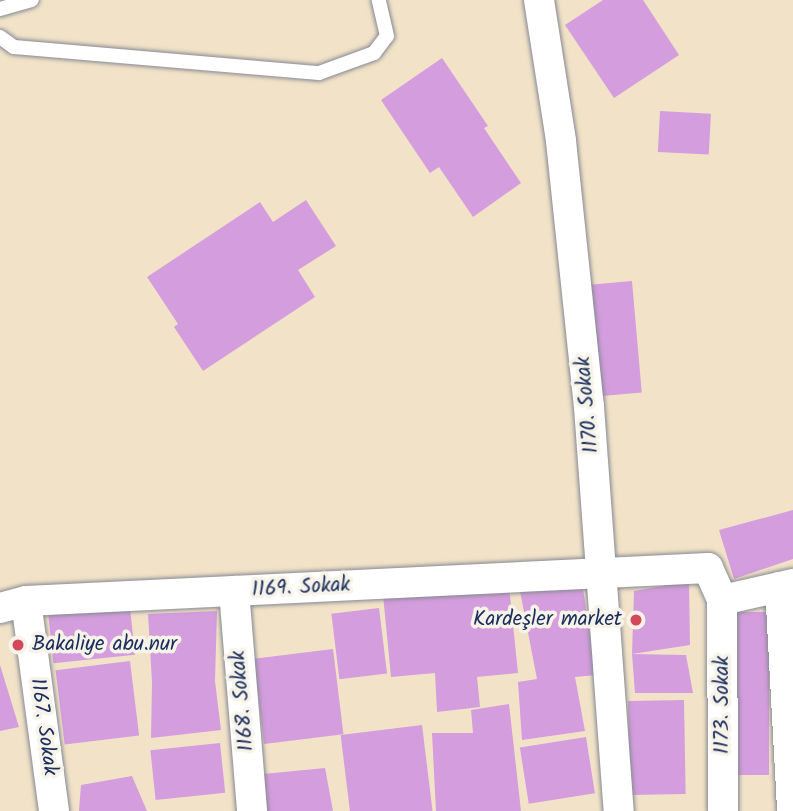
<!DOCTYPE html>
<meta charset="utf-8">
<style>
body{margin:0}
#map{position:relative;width:793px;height:811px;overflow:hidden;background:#f2e3c8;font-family:Kalam,sans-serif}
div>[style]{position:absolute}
.building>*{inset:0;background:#d49ddd;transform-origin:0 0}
.roads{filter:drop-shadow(0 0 2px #868993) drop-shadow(0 0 2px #868993)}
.service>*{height:14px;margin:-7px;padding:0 7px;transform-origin:7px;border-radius:7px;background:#fff}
.minor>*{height:30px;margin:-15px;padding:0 15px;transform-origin:15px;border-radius:15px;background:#fff}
.dots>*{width:19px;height:19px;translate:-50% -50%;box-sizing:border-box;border:4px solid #f7f3e8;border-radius:50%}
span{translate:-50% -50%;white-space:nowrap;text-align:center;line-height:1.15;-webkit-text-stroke:7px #f7f3e8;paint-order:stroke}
.street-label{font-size:21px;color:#1b2f5e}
.poi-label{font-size:21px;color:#1b2f5e}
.right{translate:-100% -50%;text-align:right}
.left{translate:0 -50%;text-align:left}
</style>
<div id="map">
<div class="building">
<i style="clip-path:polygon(603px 0,643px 0,679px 55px,614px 98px,565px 25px)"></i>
<i style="clip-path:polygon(442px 58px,488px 126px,484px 128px,521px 183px,473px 217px,439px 167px,430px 173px,381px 100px)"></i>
<i style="left:660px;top:111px;width:51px;height:41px;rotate:3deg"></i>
<i style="clip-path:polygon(306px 200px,336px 246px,298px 270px,315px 297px,203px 371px,174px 327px,178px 324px,147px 277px,260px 202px,273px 222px)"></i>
<i style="left:632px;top:281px;width:112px;height:42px;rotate:85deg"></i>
<i style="clip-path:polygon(793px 510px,793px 559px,734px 579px,719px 530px)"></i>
<i style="clip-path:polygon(689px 581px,690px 645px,632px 654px,686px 655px,693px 693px,635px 693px,632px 654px,634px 591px)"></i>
<i style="clip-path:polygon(582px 582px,596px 675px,575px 677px,585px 731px,522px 740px,518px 682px,537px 679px,519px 586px)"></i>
<i style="clip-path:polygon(509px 586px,518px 673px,477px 677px,480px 707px,437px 712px,435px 673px,391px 677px,383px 595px)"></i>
<i style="left:129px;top:598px;width:57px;height:82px;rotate:84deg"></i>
<i style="left:379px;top:608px;width:66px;height:48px;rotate:83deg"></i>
<i style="clip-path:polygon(217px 611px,215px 681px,221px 730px,151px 738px,152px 682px,148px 614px)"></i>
<i style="left:769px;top:612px;width:163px;height:39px;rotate:90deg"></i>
<i style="left:333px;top:649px;width:86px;height:80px;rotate:83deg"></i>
<i style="left:130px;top:661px;width:75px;height:75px;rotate:83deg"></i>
<i style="clip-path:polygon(0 665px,19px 727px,0 731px)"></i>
<i style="left:684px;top:700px;width:94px;height:56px;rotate:89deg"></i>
<i style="clip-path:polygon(509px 704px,521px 811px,436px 811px,432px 733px,473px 733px,471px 710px)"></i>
<i style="left:422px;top:725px;width:87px;height:82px;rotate:83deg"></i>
<i style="left:586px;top:737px;width:57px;height:67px;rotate:81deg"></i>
<i style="left:220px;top:743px;width:50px;height:70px;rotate:84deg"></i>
<i style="clip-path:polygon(325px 768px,333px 811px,267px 811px,263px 774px)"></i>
<i style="clip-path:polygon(132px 776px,147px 811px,79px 811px,81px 785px)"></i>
</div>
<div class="roads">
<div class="service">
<i style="left:0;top:9px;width:33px;rotate:-16deg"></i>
<i style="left:0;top:37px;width:17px;rotate:36deg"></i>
<i style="left:14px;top:47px;width:306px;rotate:4.9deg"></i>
<i style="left:319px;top:73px;width:59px;rotate:-20deg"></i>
<i style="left:374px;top:53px;width:21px;rotate:-53deg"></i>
<i style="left:387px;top:36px;width:37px;rotate:-103deg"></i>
</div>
<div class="minor">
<i style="left:539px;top:0;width:143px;rotate:81.1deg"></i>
<i style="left:561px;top:141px;width:267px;rotate:84deg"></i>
<i style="left:589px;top:407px;width:405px;rotate:85.8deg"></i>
<i style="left:780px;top:587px;width:224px;rotate:86.9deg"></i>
<i style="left:234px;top:591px;width:221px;rotate:85.3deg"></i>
<i style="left:722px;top:600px;width:73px;rotate:-12.7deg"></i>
<i style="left:26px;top:601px;width:212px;rotate:82.4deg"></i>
<i style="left:0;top:608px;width:27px;rotate:-15deg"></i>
<i style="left:26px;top:601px;width:683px;rotate:-2.77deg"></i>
<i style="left:708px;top:568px;width:35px;rotate:66deg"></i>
<i style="left:722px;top:600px;width:211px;rotate:89.7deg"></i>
</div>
</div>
<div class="dots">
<i style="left:636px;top:620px;background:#d1495b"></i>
<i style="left:18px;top:645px;background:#d1495b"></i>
</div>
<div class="street-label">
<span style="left:588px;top:405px;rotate:-95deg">1170. Sokak</span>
<span style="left:301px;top:588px;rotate:-3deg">1169. Sokak</span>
<span style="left:243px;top:701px;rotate:-95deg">1168. Sokak</span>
<span style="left:723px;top:705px;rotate:-90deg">1173. Sokak</span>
<span style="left:43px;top:727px;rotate:82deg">1167. Sokak</span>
</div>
<div class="poi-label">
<span class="right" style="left:622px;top:620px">Kardeşler market</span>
<span class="left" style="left:32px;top:645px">Bakaliye abu.nur</span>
</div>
</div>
